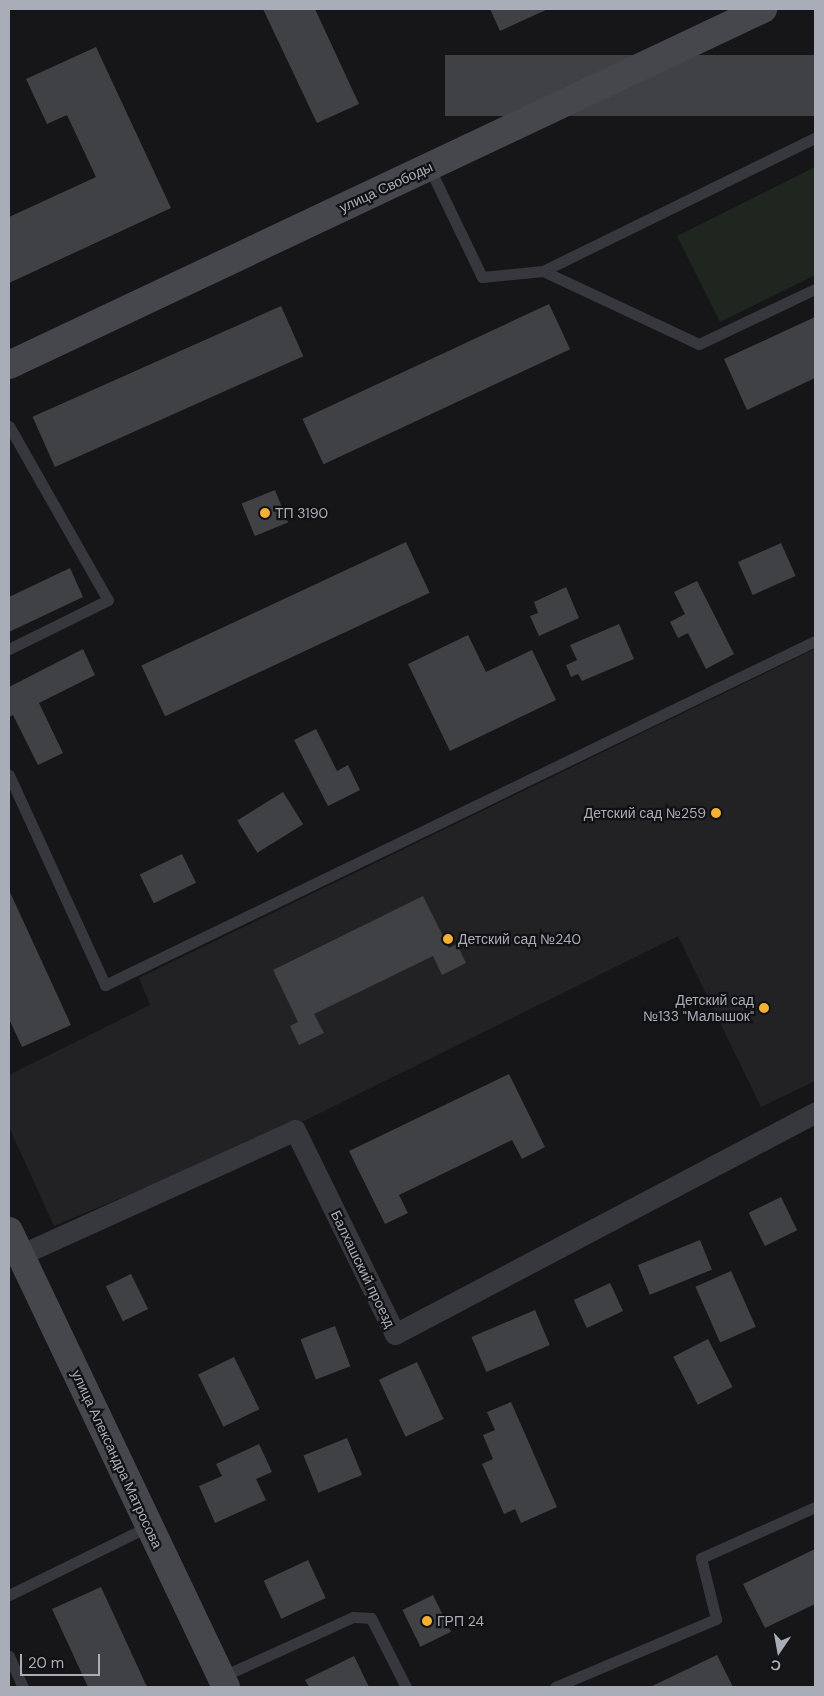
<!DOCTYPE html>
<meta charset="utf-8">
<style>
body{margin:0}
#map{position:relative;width:824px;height:1696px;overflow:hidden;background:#161618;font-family:"DM Sans",sans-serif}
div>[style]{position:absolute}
.built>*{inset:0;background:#222225}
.green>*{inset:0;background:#1e261f}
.building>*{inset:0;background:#404145;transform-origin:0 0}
.lane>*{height:11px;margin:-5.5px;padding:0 5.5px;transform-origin:5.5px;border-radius:5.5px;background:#37383d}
.street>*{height:21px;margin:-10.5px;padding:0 10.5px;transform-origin:10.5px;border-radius:10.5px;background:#37383d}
.secondary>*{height:28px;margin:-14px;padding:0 14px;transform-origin:14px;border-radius:14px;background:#45474d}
.dots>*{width:14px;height:14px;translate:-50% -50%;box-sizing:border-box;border:2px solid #111113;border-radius:50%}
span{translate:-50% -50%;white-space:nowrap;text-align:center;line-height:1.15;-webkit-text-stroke:4.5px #111113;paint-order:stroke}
.street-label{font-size:14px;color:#a8adb8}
.poi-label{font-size:14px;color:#a8adb8}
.left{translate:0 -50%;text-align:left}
.right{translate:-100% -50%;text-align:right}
.frame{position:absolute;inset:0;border:10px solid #a8adb8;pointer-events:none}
.north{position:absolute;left:754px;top:1626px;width:50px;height:50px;-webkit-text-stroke:4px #111113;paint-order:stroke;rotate:192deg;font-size:14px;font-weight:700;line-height:20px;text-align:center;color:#a8adb8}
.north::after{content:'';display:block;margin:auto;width:18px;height:22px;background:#a8adb8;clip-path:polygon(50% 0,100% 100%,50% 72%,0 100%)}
.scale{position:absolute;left:20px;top:1654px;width:80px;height:22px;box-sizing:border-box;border:2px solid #a8adb8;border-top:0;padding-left:6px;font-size:15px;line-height:18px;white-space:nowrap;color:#a8adb8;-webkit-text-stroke:4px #111113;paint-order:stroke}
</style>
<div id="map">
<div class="built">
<i style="clip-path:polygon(815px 649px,815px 1081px,761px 1107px,678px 936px,306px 1120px,54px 1226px,9px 1127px,9px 1075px,150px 1005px,139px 978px)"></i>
</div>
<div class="green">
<i style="clip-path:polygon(815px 167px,815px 275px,720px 322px,677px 236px)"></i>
</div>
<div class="building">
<i style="clip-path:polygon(263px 9px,315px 9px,359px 104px,317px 123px)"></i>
<i style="clip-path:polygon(490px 9px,548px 9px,500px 31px)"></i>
<i style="clip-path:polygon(96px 47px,171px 208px,9px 283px,9px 217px,96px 177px,67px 115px,47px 124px,26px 79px)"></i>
<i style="left:815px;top:55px;width:61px;height:370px;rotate:90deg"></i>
<i style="left:549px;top:304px;width:50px;height:272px;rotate:65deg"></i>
<i style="left:281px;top:306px;width:55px;height:272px;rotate:66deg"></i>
<i style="clip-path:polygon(815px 317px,815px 378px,747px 410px,724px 359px)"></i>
<i style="left:275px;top:490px;width:35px;height:36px;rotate:68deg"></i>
<i style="left:406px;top:542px;width:56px;height:292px;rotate:65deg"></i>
<i style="left:781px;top:543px;width:36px;height:47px;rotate:66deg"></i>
<i style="clip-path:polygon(70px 568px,83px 597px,9px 632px,9px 597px)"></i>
<i style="clip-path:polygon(697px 581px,734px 654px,706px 669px,688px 633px,678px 638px,670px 622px,685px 614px,674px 592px)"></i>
<i style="clip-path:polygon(566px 587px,579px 618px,539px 636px,530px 616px,538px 613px,534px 602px)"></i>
<i style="clip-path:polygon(619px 624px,634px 659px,582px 681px,578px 674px,571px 677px,566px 665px,577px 660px,570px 645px)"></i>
<i style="clip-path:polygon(468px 635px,486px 672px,532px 650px,556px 700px,450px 751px,408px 664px)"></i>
<i style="clip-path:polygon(83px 649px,95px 675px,39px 703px,63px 753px,38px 765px,13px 715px,9px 717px,9px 687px)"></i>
<i style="clip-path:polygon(316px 729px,337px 771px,348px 765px,360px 790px,328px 806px,294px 740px)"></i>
<i style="left:283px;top:792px;width:38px;height:54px;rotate:58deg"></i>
<i style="left:182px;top:854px;width:32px;height:47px;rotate:64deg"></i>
<i style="clip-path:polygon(9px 890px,71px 1025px,22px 1047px,9px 1019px)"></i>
<i style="clip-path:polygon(423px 896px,449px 948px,457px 944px,466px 963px,442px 975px,433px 956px,314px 1014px,324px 1033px,299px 1045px,290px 1026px,298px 1022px,273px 970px)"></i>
<i style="clip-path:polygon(509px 1074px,545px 1147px,522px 1159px,512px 1140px,399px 1195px,408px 1213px,385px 1224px,349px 1151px)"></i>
<i style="left:781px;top:1197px;width:37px;height:36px;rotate:64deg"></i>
<i style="left:700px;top:1240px;width:32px;height:67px;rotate:68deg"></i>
<i style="left:731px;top:1271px;width:61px;height:39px;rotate:66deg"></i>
<i style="left:131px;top:1274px;width:39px;height:28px;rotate:64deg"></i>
<i style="left:610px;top:1283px;width:31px;height:40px;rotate:65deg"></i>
<i style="left:535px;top:1310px;width:38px;height:69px;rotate:67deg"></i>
<i style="left:335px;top:1326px;width:43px;height:37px;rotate:69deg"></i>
<i style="left:708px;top:1339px;width:54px;height:39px;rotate:63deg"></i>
<i style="left:234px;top:1357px;width:58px;height:40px;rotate:64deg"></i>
<i style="left:417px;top:1362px;width:63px;height:42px;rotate:65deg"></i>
<i style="clip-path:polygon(511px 1402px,557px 1507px,521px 1523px,515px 1509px,504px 1514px,482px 1464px,493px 1459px,483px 1435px,495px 1430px,487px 1412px)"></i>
<i style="left:347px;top:1438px;width:40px;height:47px;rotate:68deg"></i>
<i style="clip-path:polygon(259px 1444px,272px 1472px,256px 1479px,266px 1500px,215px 1523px,199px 1486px,222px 1476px,216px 1464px)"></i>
<i style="clip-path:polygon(815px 1549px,815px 1604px,765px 1628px,743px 1584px)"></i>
<i style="left:308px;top:1560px;width:42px;height:49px;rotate:65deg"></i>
<i style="clip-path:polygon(101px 1587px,147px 1687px,88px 1687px,52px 1609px)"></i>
<i style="left:433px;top:1595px;width:41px;height:34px;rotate:64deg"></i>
<i style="clip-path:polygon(717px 1655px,733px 1687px,650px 1687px)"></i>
<i style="clip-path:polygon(354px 1656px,369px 1687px,309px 1687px,305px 1680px)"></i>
</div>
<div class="lane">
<i style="left:429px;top:167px;width:122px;rotate:64.3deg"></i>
<i style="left:482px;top:277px;width:61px;rotate:-5.6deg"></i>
<i style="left:543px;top:271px;width:172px;rotate:25.1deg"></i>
<i style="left:699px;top:344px;width:128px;rotate:-25.4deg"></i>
<i style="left:543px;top:271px;width:303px;rotate:-26.1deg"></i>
<i style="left:9px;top:426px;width:200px;rotate:60.4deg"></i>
<i style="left:108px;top:600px;width:110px;rotate:153.7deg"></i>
<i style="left:9px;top:775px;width:231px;rotate:65.4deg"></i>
<i style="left:105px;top:985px;width:789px;rotate:-25.85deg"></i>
<i style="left:9px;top:1595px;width:156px;rotate:-26.2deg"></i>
<i style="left:9px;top:1656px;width:34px;rotate:66deg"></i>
<i style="left:221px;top:1677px;width:145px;rotate:-24.4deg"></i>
<i style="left:353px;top:1617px;width:18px;rotate:3deg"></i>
<i style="left:371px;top:1618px;width:77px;rotate:63.1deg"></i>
<i style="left:555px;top:1687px;width:175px;rotate:-22.9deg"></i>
<i style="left:716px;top:1619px;width:63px;rotate:-103.8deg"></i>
<i style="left:701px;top:1558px;width:125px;rotate:-24.1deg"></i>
</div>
<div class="street">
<i style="left:20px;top:1255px;width:302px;rotate:-24.4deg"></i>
<i style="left:295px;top:1130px;width:227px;rotate:63.9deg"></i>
<i style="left:395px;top:1334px;width:475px;rotate:-27.8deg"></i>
</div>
<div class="secondary">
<i style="left:9px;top:365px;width:834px;rotate:-25.27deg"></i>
<i style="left:9px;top:1231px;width:505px;rotate:64.55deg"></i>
</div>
<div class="dots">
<i style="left:265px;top:513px;background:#f2b134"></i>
<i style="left:716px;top:813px;background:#f2b134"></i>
<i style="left:448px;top:939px;background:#f2b134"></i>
<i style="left:764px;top:1008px;background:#f2b134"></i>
<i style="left:427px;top:1621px;background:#f2b134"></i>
</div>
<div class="street-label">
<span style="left:386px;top:187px;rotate:-25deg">улица Свободы</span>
<span style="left:363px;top:1269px;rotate:64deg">Балхашский проезд</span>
<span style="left:117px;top:1459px;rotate:65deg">улица Александра Матросова</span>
</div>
<div class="poi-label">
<span class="left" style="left:275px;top:513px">ТП 3190</span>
<span class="right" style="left:706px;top:813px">Детский сад №259</span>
<span class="left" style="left:458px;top:939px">Детский сад №240</span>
<span class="right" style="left:754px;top:1008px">Детский сад<br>№133 "Малышок"</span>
<span class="left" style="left:437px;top:1621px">ГРП 24</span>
</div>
<div class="frame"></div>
<div class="north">С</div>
<div class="scale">20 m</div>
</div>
